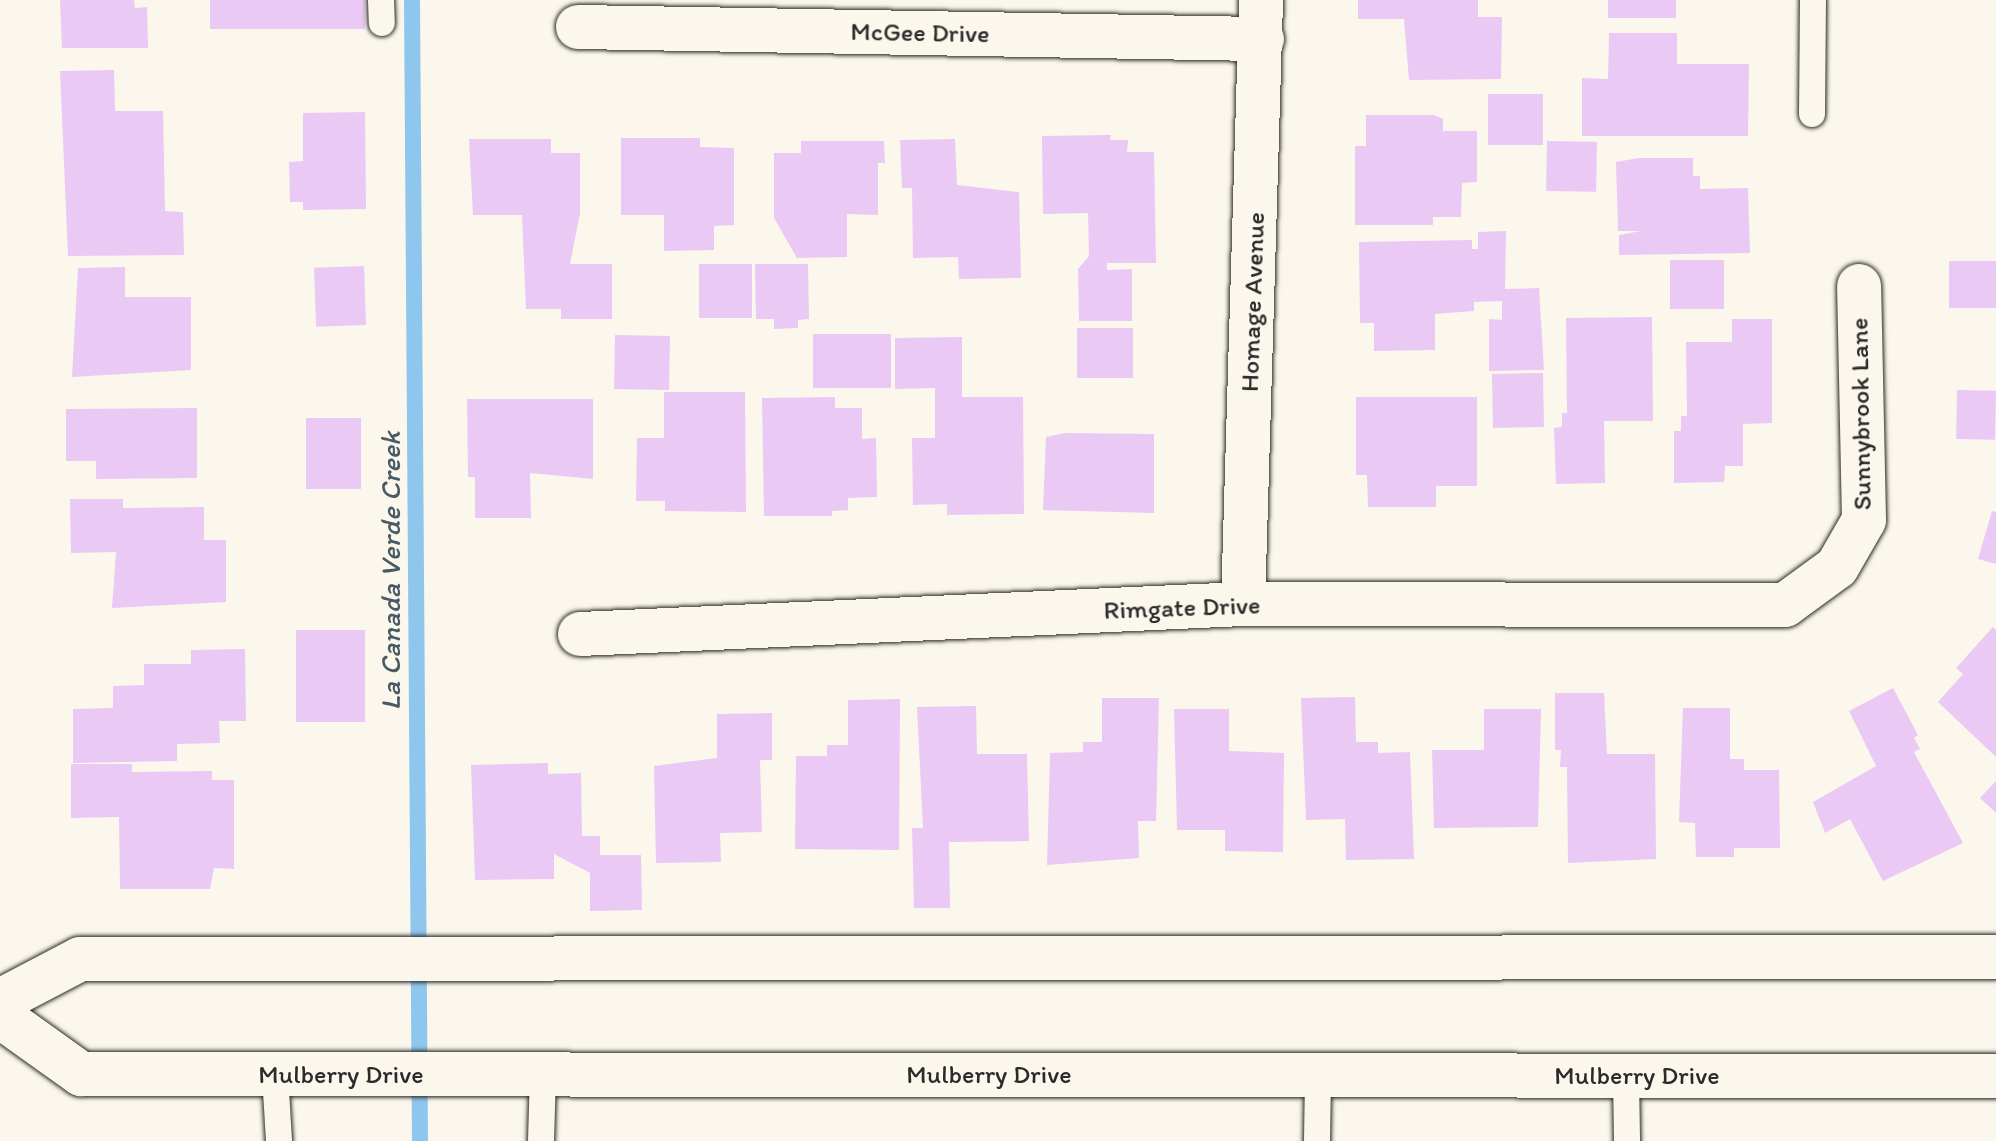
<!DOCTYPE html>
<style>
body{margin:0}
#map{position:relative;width:1996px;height:1141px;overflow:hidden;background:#fbf7ec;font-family:Itim,sans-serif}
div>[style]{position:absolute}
.stream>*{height:16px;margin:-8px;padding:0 8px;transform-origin:8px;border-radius:8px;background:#8fc6ed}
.building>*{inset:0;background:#eac9f5;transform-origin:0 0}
.roads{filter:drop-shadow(0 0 2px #2b2b2b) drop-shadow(0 0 2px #2b2b2b)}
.service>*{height:26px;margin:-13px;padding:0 13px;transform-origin:13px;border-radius:13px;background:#fbf7ec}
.minor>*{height:44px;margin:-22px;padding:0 22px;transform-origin:22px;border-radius:22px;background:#fbf7ec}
.primary>*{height:44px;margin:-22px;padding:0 22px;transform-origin:22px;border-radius:22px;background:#fbf7ec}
span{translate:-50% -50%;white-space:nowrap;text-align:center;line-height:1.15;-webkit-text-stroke:7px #fbf7ec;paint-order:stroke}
.street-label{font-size:26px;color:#2b2b2b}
.water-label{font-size:28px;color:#495a65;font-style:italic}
</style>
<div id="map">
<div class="stream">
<i style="left:412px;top:0;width:1141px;rotate:89.6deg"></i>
</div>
<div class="building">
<i style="clip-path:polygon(60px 0,134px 0,135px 8px,147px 7px,148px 48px,62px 48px)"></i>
<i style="left:210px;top:0;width:155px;height:29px"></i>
<i style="clip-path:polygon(1358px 0,1478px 0,1478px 17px,1502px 17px,1501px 79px,1409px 80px,1404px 19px,1358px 19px)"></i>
<i style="left:1608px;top:0;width:68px;height:18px"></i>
<i style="clip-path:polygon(1609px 33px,1677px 33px,1677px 64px,1749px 64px,1748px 136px,1582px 136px,1582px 78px,1608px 79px)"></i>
<i style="clip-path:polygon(114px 70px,115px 111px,163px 111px,165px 211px,183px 212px,184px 255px,68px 256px,60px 71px)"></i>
<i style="left:1488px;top:94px;width:55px;height:51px"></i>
<i style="clip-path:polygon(365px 112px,366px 209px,303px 210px,303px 202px,290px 202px,289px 162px,303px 161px,303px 113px)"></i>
<i style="clip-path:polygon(1366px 115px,1434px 115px,1443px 119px,1443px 131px,1477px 131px,1477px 182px,1462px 183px,1461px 217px,1433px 217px,1433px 225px,1355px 225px,1355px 146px,1366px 146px)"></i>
<i style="clip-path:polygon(1111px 135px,1110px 140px,1128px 140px,1127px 152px,1154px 152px,1156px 263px,1107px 263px,1107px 270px,1132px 269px,1132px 321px,1079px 321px,1078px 269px,1089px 256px,1088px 213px,1043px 214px,1042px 136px)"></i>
<i style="clip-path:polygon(621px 138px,700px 138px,700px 147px,734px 148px,734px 225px,714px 226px,714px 250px,664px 251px,664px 215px,621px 215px)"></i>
<i style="clip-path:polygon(469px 139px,551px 139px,551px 153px,580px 153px,580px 213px,570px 264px,612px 264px,612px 319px,561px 319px,561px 309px,526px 309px,522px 215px,473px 215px)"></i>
<i style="clip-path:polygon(955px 139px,957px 185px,1019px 192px,1021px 278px,959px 279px,958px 257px,913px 258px,912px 188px,902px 188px,900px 140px)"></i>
<i style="clip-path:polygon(801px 141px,884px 141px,885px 163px,878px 163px,878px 215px,847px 214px,847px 257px,797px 258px,774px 218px,774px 153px,801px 153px)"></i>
<i style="left:1547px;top:141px;width:50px;height:50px;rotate:1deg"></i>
<i style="clip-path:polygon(1639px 158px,1693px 158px,1693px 176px,1700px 176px,1700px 189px,1748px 188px,1750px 253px,1619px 255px,1619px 235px,1641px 231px,1618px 231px,1616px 162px)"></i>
<i style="clip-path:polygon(1506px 231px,1505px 289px,1539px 288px,1544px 370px,1489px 371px,1489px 319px,1502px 320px,1502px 301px,1474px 302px,1474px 311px,1435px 314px,1435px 350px,1374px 351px,1374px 323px,1360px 323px,1359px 242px,1472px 240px,1472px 249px,1478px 249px,1478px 232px)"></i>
<i style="left:1670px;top:260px;width:54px;height:49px"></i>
<i style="left:1949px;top:261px;width:47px;height:47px"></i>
<i style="left:699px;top:264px;width:53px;height:54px"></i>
<i style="clip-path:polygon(755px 264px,808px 264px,809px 319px,798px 320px,798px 328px,774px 329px,774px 319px,756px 319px)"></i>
<i style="left:364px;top:266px;width:59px;height:50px;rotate:88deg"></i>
<i style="clip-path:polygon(125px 267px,125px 297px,191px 297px,191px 370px,72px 377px,78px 268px)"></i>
<i style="clip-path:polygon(1652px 317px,1653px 421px,1604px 421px,1605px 483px,1556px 484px,1554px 428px,1562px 427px,1562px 413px,1567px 413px,1566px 318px)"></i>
<i style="clip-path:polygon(1732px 319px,1772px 319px,1772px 423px,1743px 424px,1743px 466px,1725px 466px,1724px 482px,1674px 483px,1674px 431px,1681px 431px,1681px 416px,1687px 416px,1686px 342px,1732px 342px)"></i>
<i style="left:1133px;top:328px;width:50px;height:56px;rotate:90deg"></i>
<i style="left:813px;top:334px;width:78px;height:54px"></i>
<i style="left:615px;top:335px;width:55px;height:54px;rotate:1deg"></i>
<i style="clip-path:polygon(962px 337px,962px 397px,1023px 397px,1024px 514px,947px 515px,947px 504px,913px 505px,912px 438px,935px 438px,935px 388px,895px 389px,895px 338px)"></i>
<i style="left:1543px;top:373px;width:54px;height:51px;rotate:89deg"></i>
<i style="left:1957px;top:390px;width:39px;height:49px;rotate:1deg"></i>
<i style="clip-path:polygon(664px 392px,745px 392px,746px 512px,665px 511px,665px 501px,636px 501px,637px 438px,664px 438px)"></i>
<i style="clip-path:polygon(835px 397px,835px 408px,862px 408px,862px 439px,876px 438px,877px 497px,848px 498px,848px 510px,832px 511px,832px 516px,764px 516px,762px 398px)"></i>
<i style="clip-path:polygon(1356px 397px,1477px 397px,1477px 486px,1436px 486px,1436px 507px,1368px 507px,1367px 475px,1356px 475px)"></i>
<i style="clip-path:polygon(467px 399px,593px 399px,593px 479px,530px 473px,531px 518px,475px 518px,475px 477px,468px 477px)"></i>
<i style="clip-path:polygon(197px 408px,197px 478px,96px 479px,96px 461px,66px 461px,66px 409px)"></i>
<i style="left:306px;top:418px;width:55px;height:71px"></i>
<i style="clip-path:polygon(1065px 433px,1154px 434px,1154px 513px,1043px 510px,1046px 437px)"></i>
<i style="clip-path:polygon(70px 499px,123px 499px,123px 508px,204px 507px,204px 540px,226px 540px,226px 602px,112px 608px,116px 552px,71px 553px)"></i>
<i style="clip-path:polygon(1992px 511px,1996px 512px,1996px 564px,1978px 559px)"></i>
<i style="clip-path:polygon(1993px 627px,1996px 630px,1996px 757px,1938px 702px,1963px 674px,1956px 668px)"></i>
<i style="left:296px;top:630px;width:69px;height:92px"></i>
<i style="clip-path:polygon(245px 649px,246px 721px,219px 721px,220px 743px,177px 744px,177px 761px,73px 763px,73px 709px,113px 708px,113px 686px,144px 685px,144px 664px,191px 664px,191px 650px)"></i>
<i style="clip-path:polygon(1893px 688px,1918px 735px,1914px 738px,1920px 749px,1914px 752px,1963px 843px,1883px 881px,1850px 819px,1825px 833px,1813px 802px,1876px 766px,1849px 711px)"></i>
<i style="clip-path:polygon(1555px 693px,1604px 693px,1607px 754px,1655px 754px,1656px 859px,1568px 863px,1567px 767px,1560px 767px,1561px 750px,1555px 750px)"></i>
<i style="clip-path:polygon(1355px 697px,1356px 742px,1378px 742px,1378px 753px,1410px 752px,1414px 859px,1346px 860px,1345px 819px,1306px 820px,1301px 698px)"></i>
<i style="clip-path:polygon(1102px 698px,1159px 698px,1156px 821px,1138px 821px,1139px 858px,1047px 865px,1050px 753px,1083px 752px,1083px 742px,1102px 742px)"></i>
<i style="clip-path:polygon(900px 699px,899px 850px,795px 849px,796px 756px,827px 756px,827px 745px,848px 745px,848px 700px)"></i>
<i style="clip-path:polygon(976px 706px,977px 754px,1027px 754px,1029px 841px,949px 842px,950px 908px,914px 908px,912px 828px,923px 828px,917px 707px)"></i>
<i style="clip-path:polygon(1683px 708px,1730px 708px,1730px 759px,1744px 759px,1744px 770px,1779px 770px,1780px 848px,1734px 848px,1734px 857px,1696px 857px,1695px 823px,1679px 822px)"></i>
<i style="clip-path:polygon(1174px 709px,1229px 709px,1229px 751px,1284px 753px,1283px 852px,1225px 851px,1225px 830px,1177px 830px)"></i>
<i style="clip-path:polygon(1484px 709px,1541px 709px,1538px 827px,1434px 828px,1432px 750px,1484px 750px)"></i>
<i style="clip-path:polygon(772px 713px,772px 760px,760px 760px,762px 832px,720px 833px,721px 862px,656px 863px,654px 766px,717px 758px,717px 714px)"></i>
<i style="clip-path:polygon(548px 763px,548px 774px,581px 773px,582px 836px,600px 836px,600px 855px,641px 855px,642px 910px,590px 911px,590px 873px,554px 854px,554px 879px,475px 880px,471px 765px)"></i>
<i style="clip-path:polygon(71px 764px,132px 764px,132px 772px,212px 771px,212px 780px,234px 780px,234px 869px,214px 868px,210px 889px,120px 889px,119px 817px,71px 818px)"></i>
<i style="clip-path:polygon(1996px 781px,1996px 813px,1980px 798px)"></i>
</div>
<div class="roads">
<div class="service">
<i style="left:381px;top:0;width:23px;rotate:88deg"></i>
<i style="left:1812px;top:114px;width:114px;rotate:-89.5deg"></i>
<i style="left:275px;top:1075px;width:66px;rotate:86.5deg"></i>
<i style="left:1626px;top:1076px;width:65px;rotate:89.1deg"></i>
<i style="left:541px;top:1141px;width:66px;rotate:-88.3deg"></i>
<i style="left:1317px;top:1141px;width:65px;rotate:-89.1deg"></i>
</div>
<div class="minor">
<i style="left:578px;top:27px;width:684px;rotate:1.01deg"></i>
<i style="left:1243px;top:604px;width:604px;rotate:-88.29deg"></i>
<i style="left:580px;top:634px;width:664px;rotate:-2.59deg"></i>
<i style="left:1243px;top:604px;width:542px;rotate:0.11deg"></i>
<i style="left:1785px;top:605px;width:64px;rotate:-36.2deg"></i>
<i style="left:1837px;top:567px;width:54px;rotate:-60.1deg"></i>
<i style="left:1864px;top:520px;width:234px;rotate:-91.2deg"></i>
</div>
<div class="primary">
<i style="left:0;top:1001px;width:90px;rotate:-27.7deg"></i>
<i style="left:80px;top:959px;width:1916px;rotate:-0.06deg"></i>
<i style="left:0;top:1016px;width:100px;rotate:35.6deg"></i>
<i style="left:81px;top:1074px;width:1915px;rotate:0.06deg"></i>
</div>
</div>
<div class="street-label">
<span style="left:920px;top:33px;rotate:1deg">McGee Drive</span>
<span style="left:1253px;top:302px;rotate:-88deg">Homage Avenue</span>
<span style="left:1861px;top:414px;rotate:-91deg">Sunnybrook Lane</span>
<span style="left:1182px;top:608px;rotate:-2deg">Rimgate Drive</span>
<span style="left:341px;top:1075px">Mulberry Drive</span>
<span style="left:989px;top:1075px">Mulberry Drive</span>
<span style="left:1637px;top:1076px">Mulberry Drive</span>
</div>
<div class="water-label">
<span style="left:390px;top:571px;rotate:-90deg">La Canada Verde Creek</span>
</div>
</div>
